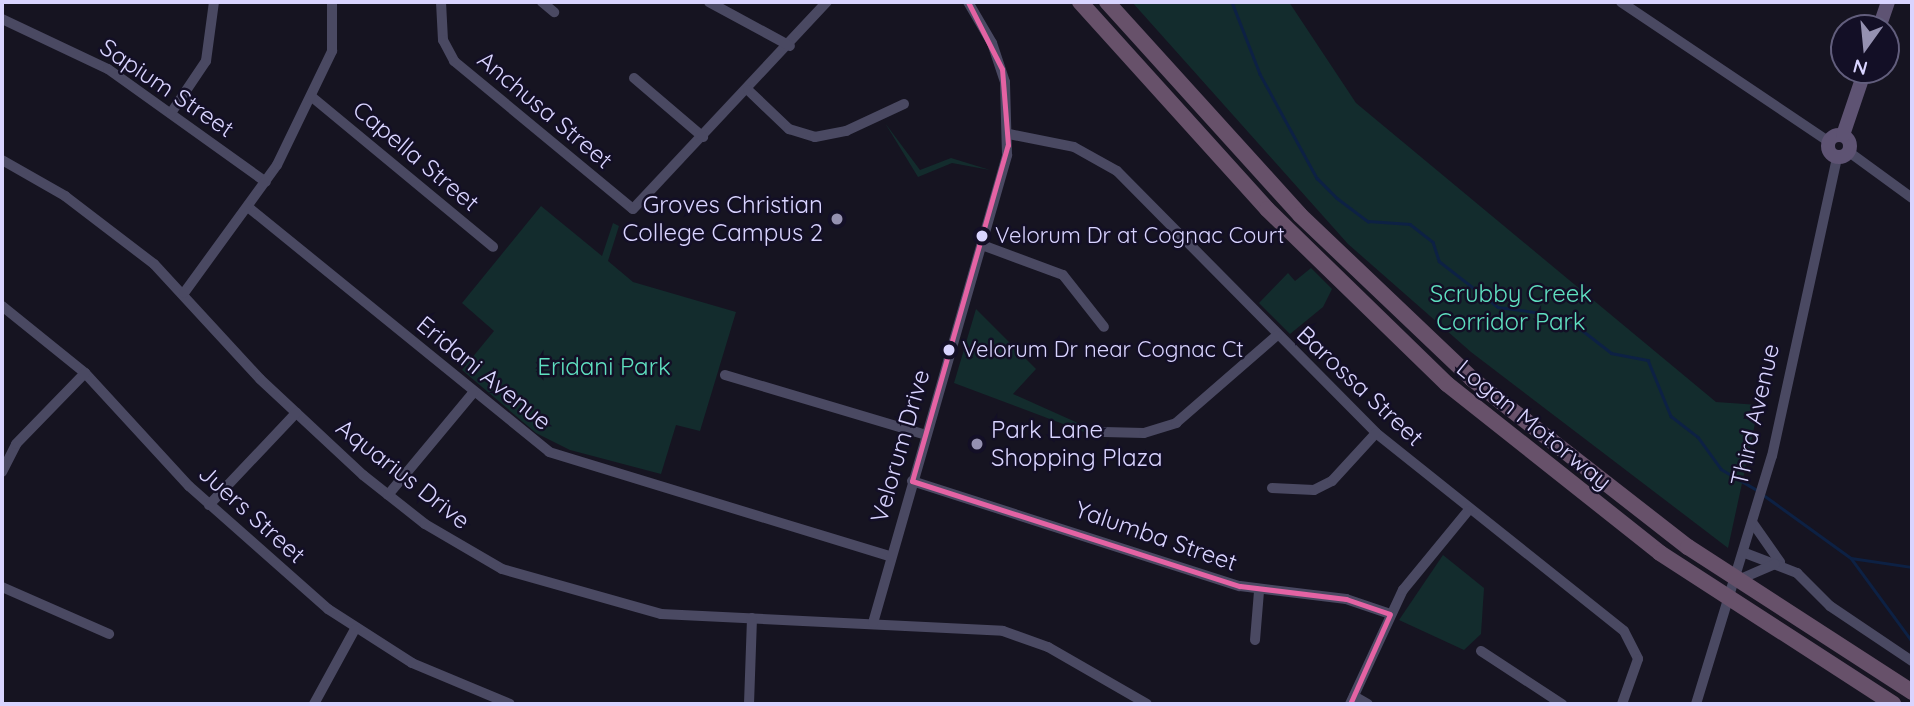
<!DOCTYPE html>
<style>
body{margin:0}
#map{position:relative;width:1914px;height:706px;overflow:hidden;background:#161421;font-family:Quicksand,sans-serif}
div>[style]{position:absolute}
.green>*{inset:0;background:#132c2d}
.stream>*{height:2.5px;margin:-1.25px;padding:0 1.25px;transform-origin:1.25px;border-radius:1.25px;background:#0d2144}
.minor>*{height:10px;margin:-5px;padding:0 5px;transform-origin:5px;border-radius:5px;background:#4a4962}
.major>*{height:14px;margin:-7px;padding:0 7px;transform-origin:7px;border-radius:7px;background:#5e5373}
.major>.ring{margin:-7px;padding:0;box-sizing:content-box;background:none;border:14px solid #5e5373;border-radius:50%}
.highway>*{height:16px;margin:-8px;padding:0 8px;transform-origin:8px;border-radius:8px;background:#67516a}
.bus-1>*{height:5px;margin:-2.5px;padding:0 2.5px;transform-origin:2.5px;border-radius:2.5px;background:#e463a4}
.dots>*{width:19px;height:19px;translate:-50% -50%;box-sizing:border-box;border:4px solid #130f26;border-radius:50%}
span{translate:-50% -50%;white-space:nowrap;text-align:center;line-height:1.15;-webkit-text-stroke:5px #130f26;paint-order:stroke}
.bus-label{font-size:22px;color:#d9d4ff}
.left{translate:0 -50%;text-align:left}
.street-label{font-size:24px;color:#d9d4ff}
.poi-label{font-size:24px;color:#d9d4ff}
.right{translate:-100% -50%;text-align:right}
.park-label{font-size:24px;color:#5fe0c0}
.frame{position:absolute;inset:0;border:4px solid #d9d4ff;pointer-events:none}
.north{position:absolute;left:1830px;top:14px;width:70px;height:70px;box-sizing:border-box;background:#130f26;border:2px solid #625e7d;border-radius:50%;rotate:195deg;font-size:19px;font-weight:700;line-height:28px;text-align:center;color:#d9d4ff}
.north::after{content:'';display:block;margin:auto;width:24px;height:32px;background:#9591b1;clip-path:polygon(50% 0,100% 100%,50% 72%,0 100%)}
</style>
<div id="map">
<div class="green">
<i style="clip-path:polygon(1132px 2px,1289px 2px,1356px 103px,1716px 402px,1759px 405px,1728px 548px,1471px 352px,1348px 244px)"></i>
<i style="clip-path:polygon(885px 123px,920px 170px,951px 158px,990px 170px,952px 163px,918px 177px)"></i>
<i style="clip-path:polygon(541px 206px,602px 256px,613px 223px,619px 226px,608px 261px,633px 282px,736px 312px,700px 431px,676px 425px,661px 474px,570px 450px,536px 433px,462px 370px,494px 331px,462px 303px)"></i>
<i style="clip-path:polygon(1311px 268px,1332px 289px,1323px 307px,1290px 334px,1259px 303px,1288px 273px,1295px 281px)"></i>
<i style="clip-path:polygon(976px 309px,1036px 369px,1013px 394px,1089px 428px,1087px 433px,954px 383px)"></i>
<i style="clip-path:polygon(1443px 555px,1484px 588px,1481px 634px,1464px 650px,1399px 620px)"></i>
</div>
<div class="stream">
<i style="left:1232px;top:2px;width:77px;rotate:68.7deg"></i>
<i style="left:1260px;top:74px;width:119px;rotate:61.3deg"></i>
<i style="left:1317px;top:178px;width:28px;rotate:45deg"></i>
<i style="left:1337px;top:198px;width:39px;rotate:37deg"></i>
<i style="left:1368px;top:221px;width:42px;rotate:4.1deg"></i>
<i style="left:1410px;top:224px;width:29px;rotate:38deg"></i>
<i style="left:1433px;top:242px;width:20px;rotate:72deg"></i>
<i style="left:1439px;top:261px;width:75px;rotate:37.9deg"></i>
<i style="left:1498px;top:307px;width:43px;rotate:7.9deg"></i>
<i style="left:1541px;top:313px;width:44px;rotate:22.5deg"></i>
<i style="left:1582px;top:330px;width:37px;rotate:38deg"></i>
<i style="left:1611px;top:353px;width:38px;rotate:11deg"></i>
<i style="left:1648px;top:360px;width:61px;rotate:67.7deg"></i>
<i style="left:1671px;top:416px;width:34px;rotate:38deg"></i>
<i style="left:1698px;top:437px;width:39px;rotate:54deg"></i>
<i style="left:1721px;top:469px;width:42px;rotate:30.3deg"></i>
<i style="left:1765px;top:496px;width:106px;rotate:35.8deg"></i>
<i style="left:1851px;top:558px;width:62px;rotate:8.4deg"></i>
<i style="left:1851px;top:558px;width:103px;rotate:53.7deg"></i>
</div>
<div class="minor">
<i style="left:441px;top:2px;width:38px;rotate:87deg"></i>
<i style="left:443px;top:40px;width:24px;rotate:62deg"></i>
<i style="left:454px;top:61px;width:232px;rotate:39.6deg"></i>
<i style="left:633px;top:209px;width:284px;rotate:-46.9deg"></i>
<i style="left:542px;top:2px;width:16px;rotate:40deg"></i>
<i style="left:709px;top:2px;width:92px;rotate:28.5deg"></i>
<i style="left:1621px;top:2px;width:249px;rotate:33.9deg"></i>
<i style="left:2px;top:19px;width:117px;rotate:25.3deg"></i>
<i style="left:108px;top:69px;width:194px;rotate:35.6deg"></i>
<i style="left:634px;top:78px;width:91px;rotate:40.5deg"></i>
<i style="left:748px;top:90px;width:57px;rotate:43.6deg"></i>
<i style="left:789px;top:129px;width:27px;rotate:17deg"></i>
<i style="left:815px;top:137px;width:32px;rotate:-11deg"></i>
<i style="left:846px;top:131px;width:64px;rotate:-25deg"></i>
<i style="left:312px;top:97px;width:235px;rotate:39.6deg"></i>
<i style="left:171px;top:113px;width:63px;rotate:-56.1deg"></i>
<i style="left:206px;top:61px;width:60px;rotate:-82.3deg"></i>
<i style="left:1009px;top:134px;width:66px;rotate:11.3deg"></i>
<i style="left:1074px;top:147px;width:49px;rotate:29.2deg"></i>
<i style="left:1117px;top:171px;width:368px;rotate:45.3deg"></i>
<i style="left:1376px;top:433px;width:317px;rotate:38.6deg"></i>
<i style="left:1624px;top:631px;width:31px;rotate:63deg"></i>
<i style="left:1638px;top:659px;width:48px;rotate:109.6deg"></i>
<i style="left:1849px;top:152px;width:78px;rotate:36.1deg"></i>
<i style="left:2px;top:160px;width:73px;rotate:29.7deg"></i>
<i style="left:65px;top:196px;width:112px;rotate:37.4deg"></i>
<i style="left:154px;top:264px;width:156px;rotate:47.3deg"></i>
<i style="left:260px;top:379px;width:141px;rotate:43deg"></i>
<i style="left:363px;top:475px;width:79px;rotate:38.3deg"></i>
<i style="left:425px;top:524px;width:89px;rotate:30.3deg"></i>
<i style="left:502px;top:569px;width:165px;rotate:15.8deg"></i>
<i style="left:661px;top:614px;width:342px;rotate:2.8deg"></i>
<i style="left:1003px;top:631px;width:48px;rotate:19.6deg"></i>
<i style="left:1048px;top:647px;width:114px;rotate:29.9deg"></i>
<i style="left:248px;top:207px;width:388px;rotate:39.1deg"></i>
<i style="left:549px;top:452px;width:357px;rotate:17deg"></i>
<i style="left:982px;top:245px;width:86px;rotate:20.3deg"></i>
<i style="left:1063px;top:275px;width:66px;rotate:51.7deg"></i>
<i style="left:184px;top:293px;width:158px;rotate:-54deg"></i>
<i style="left:277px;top:165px;width:127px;rotate:-64.2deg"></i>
<i style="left:332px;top:51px;width:49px;rotate:-90deg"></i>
<i style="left:2px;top:306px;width:107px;rotate:38.9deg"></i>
<i style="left:85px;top:373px;width:154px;rotate:47.4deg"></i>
<i style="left:189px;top:486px;width:186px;rotate:41.5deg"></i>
<i style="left:328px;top:609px;width:100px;rotate:32.7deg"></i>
<i style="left:412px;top:663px;width:106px;rotate:22.7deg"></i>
<i style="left:725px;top:375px;width:210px;rotate:16.6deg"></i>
<i style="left:1104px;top:432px;width:40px;rotate:1.4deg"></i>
<i style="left:1144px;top:433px;width:34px;rotate:-17deg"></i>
<i style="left:1176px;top:423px;width:133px;rotate:-41deg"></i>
<i style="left:2px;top:472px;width:31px;rotate:-63deg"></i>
<i style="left:16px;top:444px;width:99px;rotate:-45.8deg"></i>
<i style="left:912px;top:481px;width:344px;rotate:17.8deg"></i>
<i style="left:1240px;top:586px;width:107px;rotate:7deg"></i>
<i style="left:1346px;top:599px;width:46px;rotate:18.8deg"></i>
<i style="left:1272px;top:488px;width:42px;rotate:2.7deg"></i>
<i style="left:1314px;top:490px;width:20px;rotate:-27deg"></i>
<i style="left:1332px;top:481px;width:65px;rotate:-47.5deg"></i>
<i style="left:388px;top:495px;width:133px;rotate:-50.2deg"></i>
<i style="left:209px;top:505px;width:127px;rotate:-46.6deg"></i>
<i style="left:1752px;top:522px;width:49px;rotate:55deg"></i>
<i style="left:1745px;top:553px;width:56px;rotate:21deg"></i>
<i style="left:1797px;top:573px;width:47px;rotate:45deg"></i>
<i style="left:1830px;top:606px;width:99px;rotate:33.9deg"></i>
<i style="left:1738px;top:580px;width:40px;rotate:-23.4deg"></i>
<i style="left:2px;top:587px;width:117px;rotate:23.7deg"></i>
<i style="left:873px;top:623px;width:487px;rotate:-74deg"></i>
<i style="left:1007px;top:155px;width:73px;rotate:-91.6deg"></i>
<i style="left:1005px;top:82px;width:41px;rotate:-108.4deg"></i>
<i style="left:992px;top:43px;width:48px;rotate:-120.3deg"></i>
<i style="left:1255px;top:640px;width:49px;rotate:-85.3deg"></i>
<i style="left:1481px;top:651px;width:97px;rotate:33.2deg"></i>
<i style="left:1354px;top:696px;width:16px;rotate:30deg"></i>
<i style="left:314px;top:704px;width:85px;rotate:-61.3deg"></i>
<i style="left:749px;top:704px;width:86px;rotate:-88deg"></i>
<i style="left:1350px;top:704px;width:126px;rotate:-65.1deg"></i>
<i style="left:1403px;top:590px;width:102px;rotate:-50.6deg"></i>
<i style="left:1696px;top:704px;width:259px;rotate:-73deg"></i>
<i style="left:1772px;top:456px;width:306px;rotate:-77.7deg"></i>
</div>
<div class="major">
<i style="left:1879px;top:28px;width:28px;rotate:-71deg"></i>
<i class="ring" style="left:1828px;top:135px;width:8px;height:8px"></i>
<i style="left:1843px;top:135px;width:69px;rotate:-71.3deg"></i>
</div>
<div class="highway">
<i style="left:1080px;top:2px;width:279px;rotate:47.9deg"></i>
<i style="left:1267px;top:209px;width:251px;rotate:44.2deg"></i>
<i style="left:1447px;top:384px;width:272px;rotate:38.4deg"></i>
<i style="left:1660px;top:553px;width:278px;rotate:32.9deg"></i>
<i style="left:1107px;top:2px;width:287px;rotate:47.8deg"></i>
<i style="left:1300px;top:215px;width:238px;rotate:43.6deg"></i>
<i style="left:1472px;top:379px;width:274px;rotate:37.9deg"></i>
<i style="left:1688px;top:547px;width:267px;rotate:32.9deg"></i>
</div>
<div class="bus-1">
<i style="left:912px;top:481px;width:349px;rotate:-74.1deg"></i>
<i style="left:1008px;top:145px;width:76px;rotate:-94.5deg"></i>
<i style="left:1002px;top:69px;width:75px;rotate:-116.9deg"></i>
<i style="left:912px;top:481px;width:344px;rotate:17.8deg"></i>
<i style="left:1240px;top:586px;width:107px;rotate:7deg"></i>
<i style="left:1346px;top:599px;width:46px;rotate:18.8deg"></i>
<i style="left:1350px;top:704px;width:98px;rotate:-66deg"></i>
</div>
<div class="dots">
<i style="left:837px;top:219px;background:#9591b1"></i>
<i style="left:982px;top:236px;background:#d9d4ff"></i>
<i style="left:949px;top:350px;background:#d9d4ff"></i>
<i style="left:977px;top:444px;background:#9591b1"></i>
</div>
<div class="bus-label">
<span class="left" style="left:995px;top:236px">Velorum Dr at Cognac Court</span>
<span class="left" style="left:962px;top:350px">Velorum Dr near Cognac Ct</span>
</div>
<div class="street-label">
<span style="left:167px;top:88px;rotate:34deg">Sapium Street</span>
<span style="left:545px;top:110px;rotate:40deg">Anchusa Street</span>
<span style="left:416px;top:156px;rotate:40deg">Capella Street</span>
<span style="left:484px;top:373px;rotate:39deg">Eridani Avenue</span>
<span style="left:1360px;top:386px;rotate:43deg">Barossa Street</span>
<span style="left:1755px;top:415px;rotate:-77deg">Third Avenue</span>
<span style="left:1534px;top:425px;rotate:39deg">Logan Motorway</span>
<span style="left:900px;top:446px;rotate:-74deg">Velorum Drive</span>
<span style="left:403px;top:474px;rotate:38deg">Aquarius Drive</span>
<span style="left:252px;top:514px;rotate:42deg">Juers Street</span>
<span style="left:1156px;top:536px;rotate:19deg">Yalumba Street</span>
</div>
<div class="poi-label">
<span class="right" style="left:823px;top:219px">Groves Christian<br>College Campus 2</span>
<span class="left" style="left:991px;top:444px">Park Lane<br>Shopping Plaza</span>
</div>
<div class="park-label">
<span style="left:1511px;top:308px">Scrubby Creek<br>Corridor Park</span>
<span style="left:604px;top:367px">Eridani Park</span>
</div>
<div class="frame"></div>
<div class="north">N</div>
</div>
